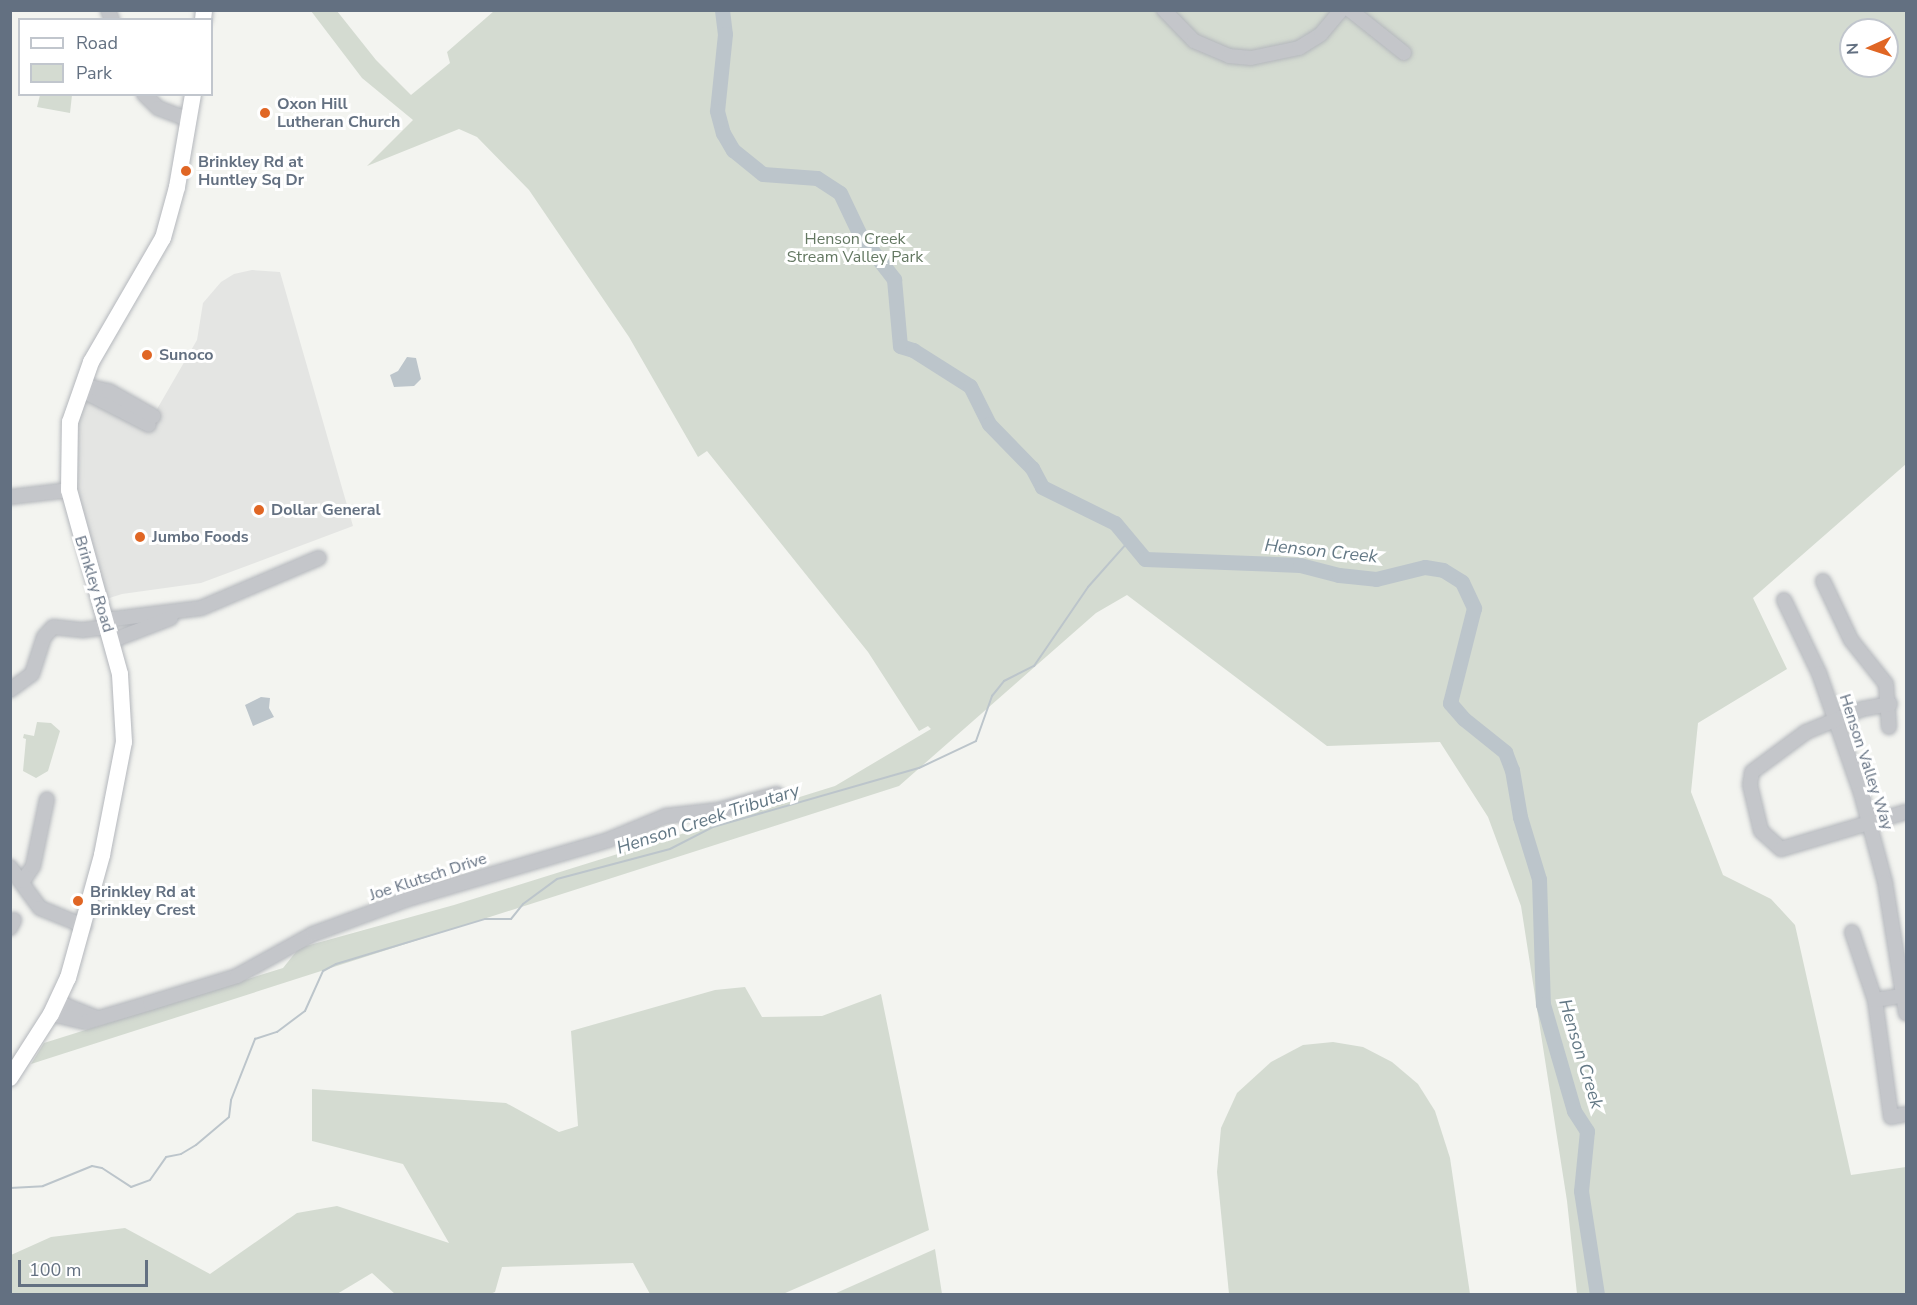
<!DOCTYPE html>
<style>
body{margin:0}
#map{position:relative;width:1917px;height:1305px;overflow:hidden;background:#f3f4f0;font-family:"Nunito Sans",sans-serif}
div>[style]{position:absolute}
.built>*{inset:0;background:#e4e5e3}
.green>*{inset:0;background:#d4dbd1}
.water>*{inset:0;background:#bcc5cb}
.stream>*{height:2px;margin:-1px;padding:0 1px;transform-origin:1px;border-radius:1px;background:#bcc5cb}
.river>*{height:15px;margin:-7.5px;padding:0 7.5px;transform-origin:7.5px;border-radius:7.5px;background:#bcc5cb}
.roads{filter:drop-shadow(0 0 2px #b4b7bc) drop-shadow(0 0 2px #b4b7bc)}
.minor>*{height:14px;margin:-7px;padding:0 7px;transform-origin:7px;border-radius:7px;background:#c4c6ca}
.major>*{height:16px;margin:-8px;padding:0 8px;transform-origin:8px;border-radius:8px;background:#fff}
.dots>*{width:16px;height:16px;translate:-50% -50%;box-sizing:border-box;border:3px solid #fff;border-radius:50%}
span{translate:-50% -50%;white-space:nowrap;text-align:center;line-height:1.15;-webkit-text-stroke:6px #fff;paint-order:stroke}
.poi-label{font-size:16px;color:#637081;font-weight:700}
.left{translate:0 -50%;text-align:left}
.park-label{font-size:16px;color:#647862}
.street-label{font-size:16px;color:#637081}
.water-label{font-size:18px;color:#637885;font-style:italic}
.frame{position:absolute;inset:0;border:12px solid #637081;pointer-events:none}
.legend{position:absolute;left:18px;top:18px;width:195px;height:78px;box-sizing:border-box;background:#fff;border:2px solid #c1c6cd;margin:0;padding:8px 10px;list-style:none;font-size:18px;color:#637081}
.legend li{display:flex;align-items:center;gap:12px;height:30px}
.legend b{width:30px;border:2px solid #c1c6cd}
.north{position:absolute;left:1839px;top:18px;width:60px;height:60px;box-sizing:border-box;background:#fff;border:2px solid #c1c6cd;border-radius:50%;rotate:267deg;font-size:16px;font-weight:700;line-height:24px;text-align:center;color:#637081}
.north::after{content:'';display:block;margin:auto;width:21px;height:27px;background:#e06624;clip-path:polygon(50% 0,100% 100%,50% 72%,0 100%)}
.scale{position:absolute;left:18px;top:1260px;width:130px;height:27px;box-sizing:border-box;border:3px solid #637081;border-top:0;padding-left:8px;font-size:18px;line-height:21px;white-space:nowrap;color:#637081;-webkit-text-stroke:4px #fff;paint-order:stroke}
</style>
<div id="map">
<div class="built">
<i style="clip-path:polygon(252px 270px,280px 272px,353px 526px,201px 583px,122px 594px,100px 601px,75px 518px,76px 400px,91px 395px,153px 416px,197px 340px,203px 303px,221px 282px,234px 274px)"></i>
</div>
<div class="green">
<i style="clip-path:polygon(evenodd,311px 11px,337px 11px,376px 60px,411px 95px,450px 63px,447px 52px,494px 11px,1906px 11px,1906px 464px,1753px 598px,1787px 669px,1698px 723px,1691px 792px,1723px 875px,1771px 899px,1795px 925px,1851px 1175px,1906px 1167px,1906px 1294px,1577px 1294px,1567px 1201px,1521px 906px,1488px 817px,1440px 742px,1327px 746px,1127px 595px,1096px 613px,899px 786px,31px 1064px,44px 1043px,283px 968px,299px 948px,454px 905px,835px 786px,931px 729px,928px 726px,919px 731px,868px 652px,707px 451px,698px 457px,629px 337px,529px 190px,477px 137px,459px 129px,367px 166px,413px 120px,362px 78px,311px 11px,1851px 30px,1887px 30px,1887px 66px,1851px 66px,1851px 30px)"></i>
<i style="clip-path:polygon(40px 95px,72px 95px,70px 113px,37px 107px)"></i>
<i style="clip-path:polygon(37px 722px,51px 723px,60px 731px,48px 771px,36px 778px,23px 771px,26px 739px,23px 738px,24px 734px,34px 736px)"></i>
<i style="clip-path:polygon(745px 987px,762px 1017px,822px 1016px,881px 994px,929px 1230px,783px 1294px,650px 1294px,633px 1263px,502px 1267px,495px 1292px,490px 1294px,395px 1294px,372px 1273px,337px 1294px,11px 1294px,11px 1255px,51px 1237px,125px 1228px,210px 1274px,297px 1213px,337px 1206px,449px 1243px,403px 1164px,312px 1141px,312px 1089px,506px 1103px,559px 1132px,578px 1126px,571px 1031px,715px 990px)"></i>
<i style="clip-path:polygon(1333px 1042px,1363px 1047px,1392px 1062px,1418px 1084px,1435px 1111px,1450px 1158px,1470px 1294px,1229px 1294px,1217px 1172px,1221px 1128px,1237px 1093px,1271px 1062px,1303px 1045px)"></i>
<i style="clip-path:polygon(935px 1249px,942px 1294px,834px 1294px)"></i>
</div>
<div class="water">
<i style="clip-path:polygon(407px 357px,416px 358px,421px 379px,414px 386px,394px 387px,390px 375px,398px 371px)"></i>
<i style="clip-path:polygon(261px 697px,270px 698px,269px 708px,274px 717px,253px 726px,245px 705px)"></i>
</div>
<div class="stream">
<i style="left:10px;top:1188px;width:33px;rotate:-3deg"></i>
<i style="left:43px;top:1186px;width:53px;rotate:-22.2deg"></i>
<i style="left:92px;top:1166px;width:10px;rotate:11deg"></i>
<i style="left:102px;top:1168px;width:35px;rotate:33deg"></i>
<i style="left:131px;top:1187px;width:20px;rotate:-20deg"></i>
<i style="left:150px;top:1180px;width:28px;rotate:-55deg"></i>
<i style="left:166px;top:1157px;width:15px;rotate:-11deg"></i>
<i style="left:181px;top:1154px;width:17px;rotate:-31deg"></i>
<i style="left:196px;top:1145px;width:43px;rotate:-40.3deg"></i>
<i style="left:229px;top:1117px;width:17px;rotate:-83deg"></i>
<i style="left:231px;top:1100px;width:66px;rotate:-68.5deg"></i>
<i style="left:255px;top:1039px;width:23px;rotate:-18deg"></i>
<i style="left:277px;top:1032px;width:35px;rotate:-37deg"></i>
<i style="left:305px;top:1011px;width:44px;rotate:-65.8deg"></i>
<i style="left:323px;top:971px;width:15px;rotate:-28deg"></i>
<i style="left:336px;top:964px;width:156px;rotate:-16.8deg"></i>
<i style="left:485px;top:919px;width:26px"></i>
<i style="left:511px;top:919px;width:19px;rotate:-51deg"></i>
<i style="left:523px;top:904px;width:42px;rotate:-36.3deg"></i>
<i style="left:557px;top:879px;width:117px;rotate:-14.9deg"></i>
<i style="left:670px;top:849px;width:48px;rotate:-27.1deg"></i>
<i style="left:713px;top:827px;width:214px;rotate:-16deg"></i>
<i style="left:919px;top:768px;width:63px;rotate:-25.3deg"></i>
<i style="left:976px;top:741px;width:48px;rotate:-70.4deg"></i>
<i style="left:992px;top:696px;width:19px;rotate:-51deg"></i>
<i style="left:1004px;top:681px;width:34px;rotate:-27deg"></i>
<i style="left:1034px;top:666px;width:96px;rotate:-55.6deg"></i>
<i style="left:1088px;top:587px;width:60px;rotate:-48.4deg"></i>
</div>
<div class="river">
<i style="left:722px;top:10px;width:24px;rotate:83deg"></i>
<i style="left:725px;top:34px;width:77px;rotate:95.9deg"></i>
<i style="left:717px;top:111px;width:23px;rotate:75deg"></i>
<i style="left:723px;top:133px;width:20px;rotate:60deg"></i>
<i style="left:733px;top:150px;width:38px;rotate:39deg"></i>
<i style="left:763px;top:174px;width:54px;rotate:4.2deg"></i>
<i style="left:817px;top:178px;width:27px;rotate:33deg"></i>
<i style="left:840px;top:193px;width:47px;rotate:64.5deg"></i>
<i style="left:860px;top:235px;width:56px;rotate:52.3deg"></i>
<i style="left:894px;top:279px;width:67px;rotate:84.9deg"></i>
<i style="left:900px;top:346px;width:14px;rotate:17deg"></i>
<i style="left:913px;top:350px;width:67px;rotate:32.3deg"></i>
<i style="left:970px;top:386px;width:42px;rotate:63.4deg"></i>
<i style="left:989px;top:424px;width:62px;rotate:45.7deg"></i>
<i style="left:1032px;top:468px;width:21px;rotate:62deg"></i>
<i style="left:1042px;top:487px;width:81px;rotate:26.3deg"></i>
<i style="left:1115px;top:523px;width:47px;rotate:50.2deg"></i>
<i style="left:1145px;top:559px;width:155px;rotate:2.2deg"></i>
<i style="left:1300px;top:565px;width:40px;rotate:14.4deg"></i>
<i style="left:1339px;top:575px;width:37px;rotate:6deg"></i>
<i style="left:1376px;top:579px;width:50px;rotate:-13.8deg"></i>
<i style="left:1425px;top:567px;width:18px;rotate:9deg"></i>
<i style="left:1443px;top:570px;width:22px;rotate:32deg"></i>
<i style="left:1462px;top:582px;width:29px;rotate:65deg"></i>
<i style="left:1474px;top:608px;width:98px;rotate:104.2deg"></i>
<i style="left:1450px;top:703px;width:21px;rotate:49deg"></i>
<i style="left:1464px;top:719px;width:53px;rotate:38.8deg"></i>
<i style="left:1505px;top:752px;width:19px;rotate:69deg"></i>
<i style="left:1512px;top:770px;width:48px;rotate:80.3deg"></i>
<i style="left:1520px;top:817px;width:65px;rotate:73deg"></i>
<i style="left:1539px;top:879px;width:125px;rotate:88.2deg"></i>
<i style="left:1543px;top:1004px;width:111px;rotate:73.8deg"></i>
<i style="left:1574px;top:1111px;width:24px;rotate:57deg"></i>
<i style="left:1587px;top:1131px;width:60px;rotate:95.7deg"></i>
<i style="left:1581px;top:1191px;width:104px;rotate:81.2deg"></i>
</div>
<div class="roads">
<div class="minor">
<i style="left:108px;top:10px;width:11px;rotate:68deg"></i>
<i style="left:1164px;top:10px;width:43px;rotate:45.9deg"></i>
<i style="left:1194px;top:41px;width:38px;rotate:23deg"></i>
<i style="left:1229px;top:56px;width:22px;rotate:5deg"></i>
<i style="left:1251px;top:58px;width:49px;rotate:-11.8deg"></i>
<i style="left:1299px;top:48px;width:26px;rotate:-32deg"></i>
<i style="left:1321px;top:34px;width:31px;rotate:-50deg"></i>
<i style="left:1350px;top:10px;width:69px;rotate:38.5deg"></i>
<i style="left:144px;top:94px;width:20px;rotate:45deg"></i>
<i style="left:158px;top:108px;width:33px;rotate:21deg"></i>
<i style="left:82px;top:385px;width:13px;rotate:48deg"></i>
<i style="left:91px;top:395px;width:65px;rotate:27.3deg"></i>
<i style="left:82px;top:385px;width:28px;rotate:13deg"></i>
<i style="left:109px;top:391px;width:51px;rotate:29.6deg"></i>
<i style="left:10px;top:497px;width:59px;rotate:-6.8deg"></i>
<i style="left:1823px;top:581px;width:65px;rotate:64.6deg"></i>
<i style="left:1851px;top:640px;width:56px;rotate:51.5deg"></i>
<i style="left:1886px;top:684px;width:43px;rotate:86deg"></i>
<i style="left:1784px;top:600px;width:81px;rotate:64.4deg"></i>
<i style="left:1819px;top:673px;width:127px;rotate:70.7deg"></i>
<i style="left:1861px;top:793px;width:92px;rotate:74.9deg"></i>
<i style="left:1885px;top:882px;width:133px;rotate:80.9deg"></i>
<i style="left:105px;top:620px;width:97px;rotate:-7.1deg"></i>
<i style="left:201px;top:608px;width:128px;rotate:-23deg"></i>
<i style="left:111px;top:641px;width:64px;rotate:-21deg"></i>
<i style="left:10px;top:690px;width:27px;rotate:-36deg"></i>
<i style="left:32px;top:674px;width:39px;rotate:-72deg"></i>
<i style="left:44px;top:637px;width:13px;rotate:-48deg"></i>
<i style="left:53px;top:627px;width:30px;rotate:6deg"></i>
<i style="left:83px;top:630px;width:25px;rotate:-7deg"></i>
<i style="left:1890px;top:704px;width:28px;rotate:170deg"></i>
<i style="left:1862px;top:709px;width:61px;rotate:157.7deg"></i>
<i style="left:1806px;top:732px;width:67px;rotate:143.5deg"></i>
<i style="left:1752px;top:772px;width:13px;rotate:99deg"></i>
<i style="left:1750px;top:785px;width:47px;rotate:76.6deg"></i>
<i style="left:1761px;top:831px;width:27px;rotate:42deg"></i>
<i style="left:1781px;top:849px;width:130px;rotate:-16.5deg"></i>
<i style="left:10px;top:867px;width:51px;rotate:53.8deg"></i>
<i style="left:40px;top:908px;width:48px;rotate:22.2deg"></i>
<i style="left:23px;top:881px;width:18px;rotate:-56deg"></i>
<i style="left:33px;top:866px;width:68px;rotate:-78.2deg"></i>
<i style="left:10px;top:928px;width:9px;rotate:-63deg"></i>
<i style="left:1852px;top:932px;width:72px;rotate:71.3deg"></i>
<i style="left:1875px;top:1000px;width:118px;rotate:82.2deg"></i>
<i style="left:1891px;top:1117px;width:15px;rotate:-11deg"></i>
<i style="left:1875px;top:1000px;width:31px;rotate:-9deg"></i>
<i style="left:57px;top:1002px;width:43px;rotate:21.8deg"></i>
<i style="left:51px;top:1014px;width:36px;rotate:13deg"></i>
<i style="left:86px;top:1022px;width:67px;rotate:-16.5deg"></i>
<i style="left:150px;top:1003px;width:91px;rotate:-17.2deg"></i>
<i style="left:237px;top:976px;width:87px;rotate:-28.9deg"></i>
<i style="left:313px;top:934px;width:101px;rotate:-20.2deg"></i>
<i style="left:408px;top:899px;width:209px;rotate:-16.4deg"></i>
<i style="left:608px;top:840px;width:63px;rotate:-22.5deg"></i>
<i style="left:666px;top:816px;width:53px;rotate:-6.5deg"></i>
<i style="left:719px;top:810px;width:60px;rotate:-15.4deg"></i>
</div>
<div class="major">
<i style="left:203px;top:20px;width:10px;rotate:-84deg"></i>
<i style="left:10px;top:1078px;width:76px;rotate:-57.4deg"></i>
<i style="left:51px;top:1014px;width:40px;rotate:-65deg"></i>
<i style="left:68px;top:978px;width:128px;rotate:-74.5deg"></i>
<i style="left:102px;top:855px;width:115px;rotate:-79deg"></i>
<i style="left:124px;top:742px;width:68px;rotate:-93.4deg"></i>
<i style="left:120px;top:674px;width:191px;rotate:-105.5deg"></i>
<i style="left:69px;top:490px;width:68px;rotate:-89.2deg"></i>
<i style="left:70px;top:422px;width:64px;rotate:-70.7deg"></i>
<i style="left:91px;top:362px;width:143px;rotate:-59.9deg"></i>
<i style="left:163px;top:238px;width:53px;rotate:-74.6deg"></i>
<i style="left:177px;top:187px;width:94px;rotate:-80.2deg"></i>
</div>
</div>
<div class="dots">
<i style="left:265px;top:113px;background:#e06624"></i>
<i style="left:186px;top:171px;background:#e06624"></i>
<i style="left:147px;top:355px;background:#e06624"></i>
<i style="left:259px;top:510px;background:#e06624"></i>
<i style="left:140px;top:537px;background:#e06624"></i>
<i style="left:78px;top:901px;background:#e06624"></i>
</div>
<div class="poi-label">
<span class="left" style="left:277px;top:113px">Oxon Hill<br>Lutheran Church</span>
<span class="left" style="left:198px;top:171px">Brinkley Rd at<br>Huntley Sq Dr</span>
<span class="left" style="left:159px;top:355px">Sunoco</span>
<span class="left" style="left:271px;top:510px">Dollar General</span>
<span class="left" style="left:152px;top:537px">Jumbo Foods</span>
<span class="left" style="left:90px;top:901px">Brinkley Rd at<br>Brinkley Crest</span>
</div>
<div class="park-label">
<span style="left:855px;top:248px">Henson Creek<br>Stream Valley Park</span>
</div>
<div class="street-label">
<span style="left:94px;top:584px;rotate:73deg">Brinkley Road</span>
<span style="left:1866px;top:762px;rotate:72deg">Henson Valley Way</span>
<span style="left:428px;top:877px;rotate:-18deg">Joe Klutsch Drive</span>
</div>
<div class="water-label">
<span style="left:1321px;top:551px;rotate:6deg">Henson Creek</span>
<span style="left:708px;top:819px;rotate:-18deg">Henson Creek Tributary</span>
<span style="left:1581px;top:1054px;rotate:73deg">Henson Creek</span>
</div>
<div class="frame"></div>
<ul class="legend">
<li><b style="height:8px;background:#fff"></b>Road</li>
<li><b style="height:16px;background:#d4dbd1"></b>Park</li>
</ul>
<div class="north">N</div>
<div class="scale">100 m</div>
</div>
